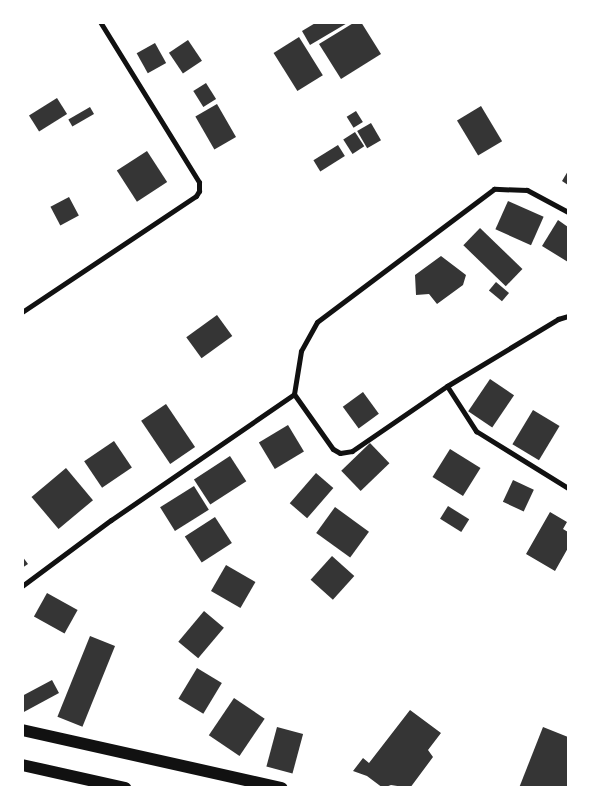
<!DOCTYPE html>
<style>
body{margin:0}
#map{position:relative;width:591px;height:810px;overflow:hidden;background:#fff;font-family:"Archivo Narrow",sans-serif}
div>[style]{position:absolute}
.building>*{inset:0;background:#353535;transform-origin:0 0}
.minor>*{height:5px;margin:-2.5px;padding:0 2.5px;transform-origin:2.5px;border-radius:2.5px;background:#111}
.primary>*{height:12px;margin:-6px;padding:0 6px;transform-origin:6px;border-radius:6px;background:#111}
span{translate:-50% -50%;white-space:nowrap;text-align:center;line-height:1.15;-webkit-text-stroke:4px #fff;paint-order:stroke}
.frame{position:absolute;inset:0;border:24px solid #fff;pointer-events:none}
</style>
<div id="map">
<div class="building">
<i style="clip-path:polygon(317px 22px,349px 22px,310px 45px,302px 31px)"></i>
<i style="clip-path:polygon(355px 22px,361px 22px,381px 54px,341px 79px,319px 44px)"></i>
<i style="left:299px;top:37px;width:45px;height:30px;rotate:58deg"></i>
<i style="left:188px;top:40px;width:25px;height:23px;rotate:56deg"></i>
<i style="left:155px;top:43px;width:23px;height:21px;rotate:61deg"></i>
<i style="left:206px;top:83px;width:19px;height:15px;rotate:58deg"></i>
<i style="left:57px;top:98px;width:19px;height:33px;rotate:58deg"></i>
<i style="left:217px;top:104px;width:38px;height:25px;rotate:60deg"></i>
<i style="left:481px;top:106px;width:41px;height:28px;rotate:59deg"></i>
<i style="left:90px;top:107px;width:8px;height:25px;rotate:60deg"></i>
<i style="left:356px;top:111px;width:13px;height:11px;rotate:58deg"></i>
<i style="left:371px;top:123px;width:20px;height:16px;rotate:60deg"></i>
<i style="left:355px;top:132px;width:17px;height:14px;rotate:57deg"></i>
<i style="left:338px;top:145px;width:13px;height:29px;rotate:58deg"></i>
<i style="left:147px;top:151px;width:37px;height:36px;rotate:57deg"></i>
<i style="clip-path:polygon(568px 171px,568px 185px,562px 181px)"></i>
<i style="left:69px;top:197px;width:21px;height:21px;rotate:62deg"></i>
<i style="left:508px;top:201px;width:39px;height:31px;rotate:24deg"></i>
<i style="clip-path:polygon(558px 220px,568px 227px,568px 262px,542px 246px)"></i>
<i style="left:480px;top:228px;width:59px;height:24px;rotate:44deg"></i>
<i style="clip-path:polygon(441px 256px,466px 275px,463px 285px,437px 304px,429px 294px,416px 295px,415px 275px)"></i>
<i style="left:496px;top:282px;width:17px;height:11px;rotate:40deg"></i>
<i style="left:217px;top:315px;width:26px;height:38px;rotate:54deg"></i>
<i style="left:490px;top:379px;width:29px;height:39px;rotate:34deg"></i>
<i style="left:363px;top:392px;width:27px;height:25px;rotate:54deg"></i>
<i style="left:166px;top:404px;width:52px;height:30px;rotate:56deg"></i>
<i style="left:533px;top:410px;width:31px;height:40px;rotate:31deg"></i>
<i style="left:288px;top:425px;width:31px;height:34px;rotate:59deg"></i>
<i style="left:114px;top:441px;width:32px;height:36px;rotate:56deg"></i>
<i style="left:370px;top:443px;width:28px;height:40px;rotate:46deg"></i>
<i style="left:450px;top:449px;width:36px;height:33px;rotate:32deg"></i>
<i style="left:230px;top:456px;width:30px;height:43px;rotate:57deg"></i>
<i style="left:66px;top:468px;width:42px;height:45px;rotate:50deg"></i>
<i style="left:316px;top:473px;width:23px;height:40px;rotate:41deg"></i>
<i style="left:513px;top:480px;width:23px;height:24px;rotate:25deg"></i>
<i style="left:194px;top:486px;width:28px;height:40px;rotate:58deg"></i>
<i style="left:448px;top:506px;width:25px;height:15px;rotate:32deg"></i>
<i style="left:335px;top:507px;width:42px;height:32px;rotate:36deg"></i>
<i style="clip-path:polygon(550px 512px,567px 522px,563px 529px,568px 532px,568px 548px,555px 571px,526px 554px)"></i>
<i style="left:215px;top:517px;width:31px;height:36px;rotate:57deg"></i>
<i style="clip-path:polygon(22px 556px,28px 564px,22px 568px)"></i>
<i style="left:332px;top:556px;width:30px;height:32px;rotate:42deg"></i>
<i style="left:226px;top:565px;width:34px;height:30px;rotate:30deg"></i>
<i style="left:47px;top:593px;width:35px;height:27px;rotate:29deg"></i>
<i style="left:204px;top:611px;width:26px;height:40px;rotate:40deg"></i>
<i style="left:90px;top:636px;width:27px;height:87px;rotate:22deg"></i>
<i style="left:197px;top:668px;width:29px;height:36px;rotate:31deg"></i>
<i style="clip-path:polygon(52px 680px,59px 693px,22px 713px,22px 696px)"></i>
<i style="left:234px;top:698px;width:37px;height:45px;rotate:34deg"></i>
<i style="clip-path:polygon(410px 710px,441px 733px,428px 750px,433px 757px,410px 788px,391px 785px,383px 788px,367px 776px,353px 771px,363px 758px,369px 763px)"></i>
<i style="left:277px;top:727px;width:27px;height:41px;rotate:15deg"></i>
<i style="clip-path:polygon(543px 727px,568px 737px,568px 788px,519px 788px)"></i>
</div>
<div class="minor">
<i style="left:568px;top:212px;width:47px;rotate:-151.8deg"></i>
<i style="left:527px;top:190px;width:33px;rotate:-178deg"></i>
<i style="left:494px;top:189px;width:221px;rotate:143.1deg"></i>
<i style="left:317px;top:322px;width:33px;rotate:119deg"></i>
<i style="left:301px;top:351px;width:44px;rotate:99.2deg"></i>
<i style="left:294px;top:394px;width:67px;rotate:54.7deg"></i>
<i style="left:333px;top:449px;width:8px;rotate:30deg"></i>
<i style="left:340px;top:453px;width:12px;rotate:-9deg"></i>
<i style="left:352px;top:451px;width:115px;rotate:-34.4deg"></i>
<i style="left:447px;top:386px;width:130px;rotate:-31.1deg"></i>
<i style="left:558px;top:319px;width:10px;rotate:-17deg"></i>
<i style="left:22px;top:312px;width:209px;rotate:-33.7deg"></i>
<i style="left:196px;top:196px;width:6px;rotate:-59deg"></i>
<i style="left:199px;top:191px;width:9px;rotate:-90deg"></i>
<i style="left:199px;top:182px;width:188px;rotate:-121.7deg"></i>
<i style="left:447px;top:386px;width:54px;rotate:57.2deg"></i>
<i style="left:476px;top:431px;width:108px;rotate:31.8deg"></i>
<i style="left:22px;top:586px;width:111px;rotate:-36.6deg"></i>
<i style="left:111px;top:520px;width:222px;rotate:-34.5deg"></i>
</div>
<div class="primary">
<i style="left:22px;top:730px;width:266px;rotate:12.6deg"></i>
<i style="left:22px;top:765px;width:106px;rotate:12.6deg"></i>
</div>
<div class="frame"></div>
</div>
